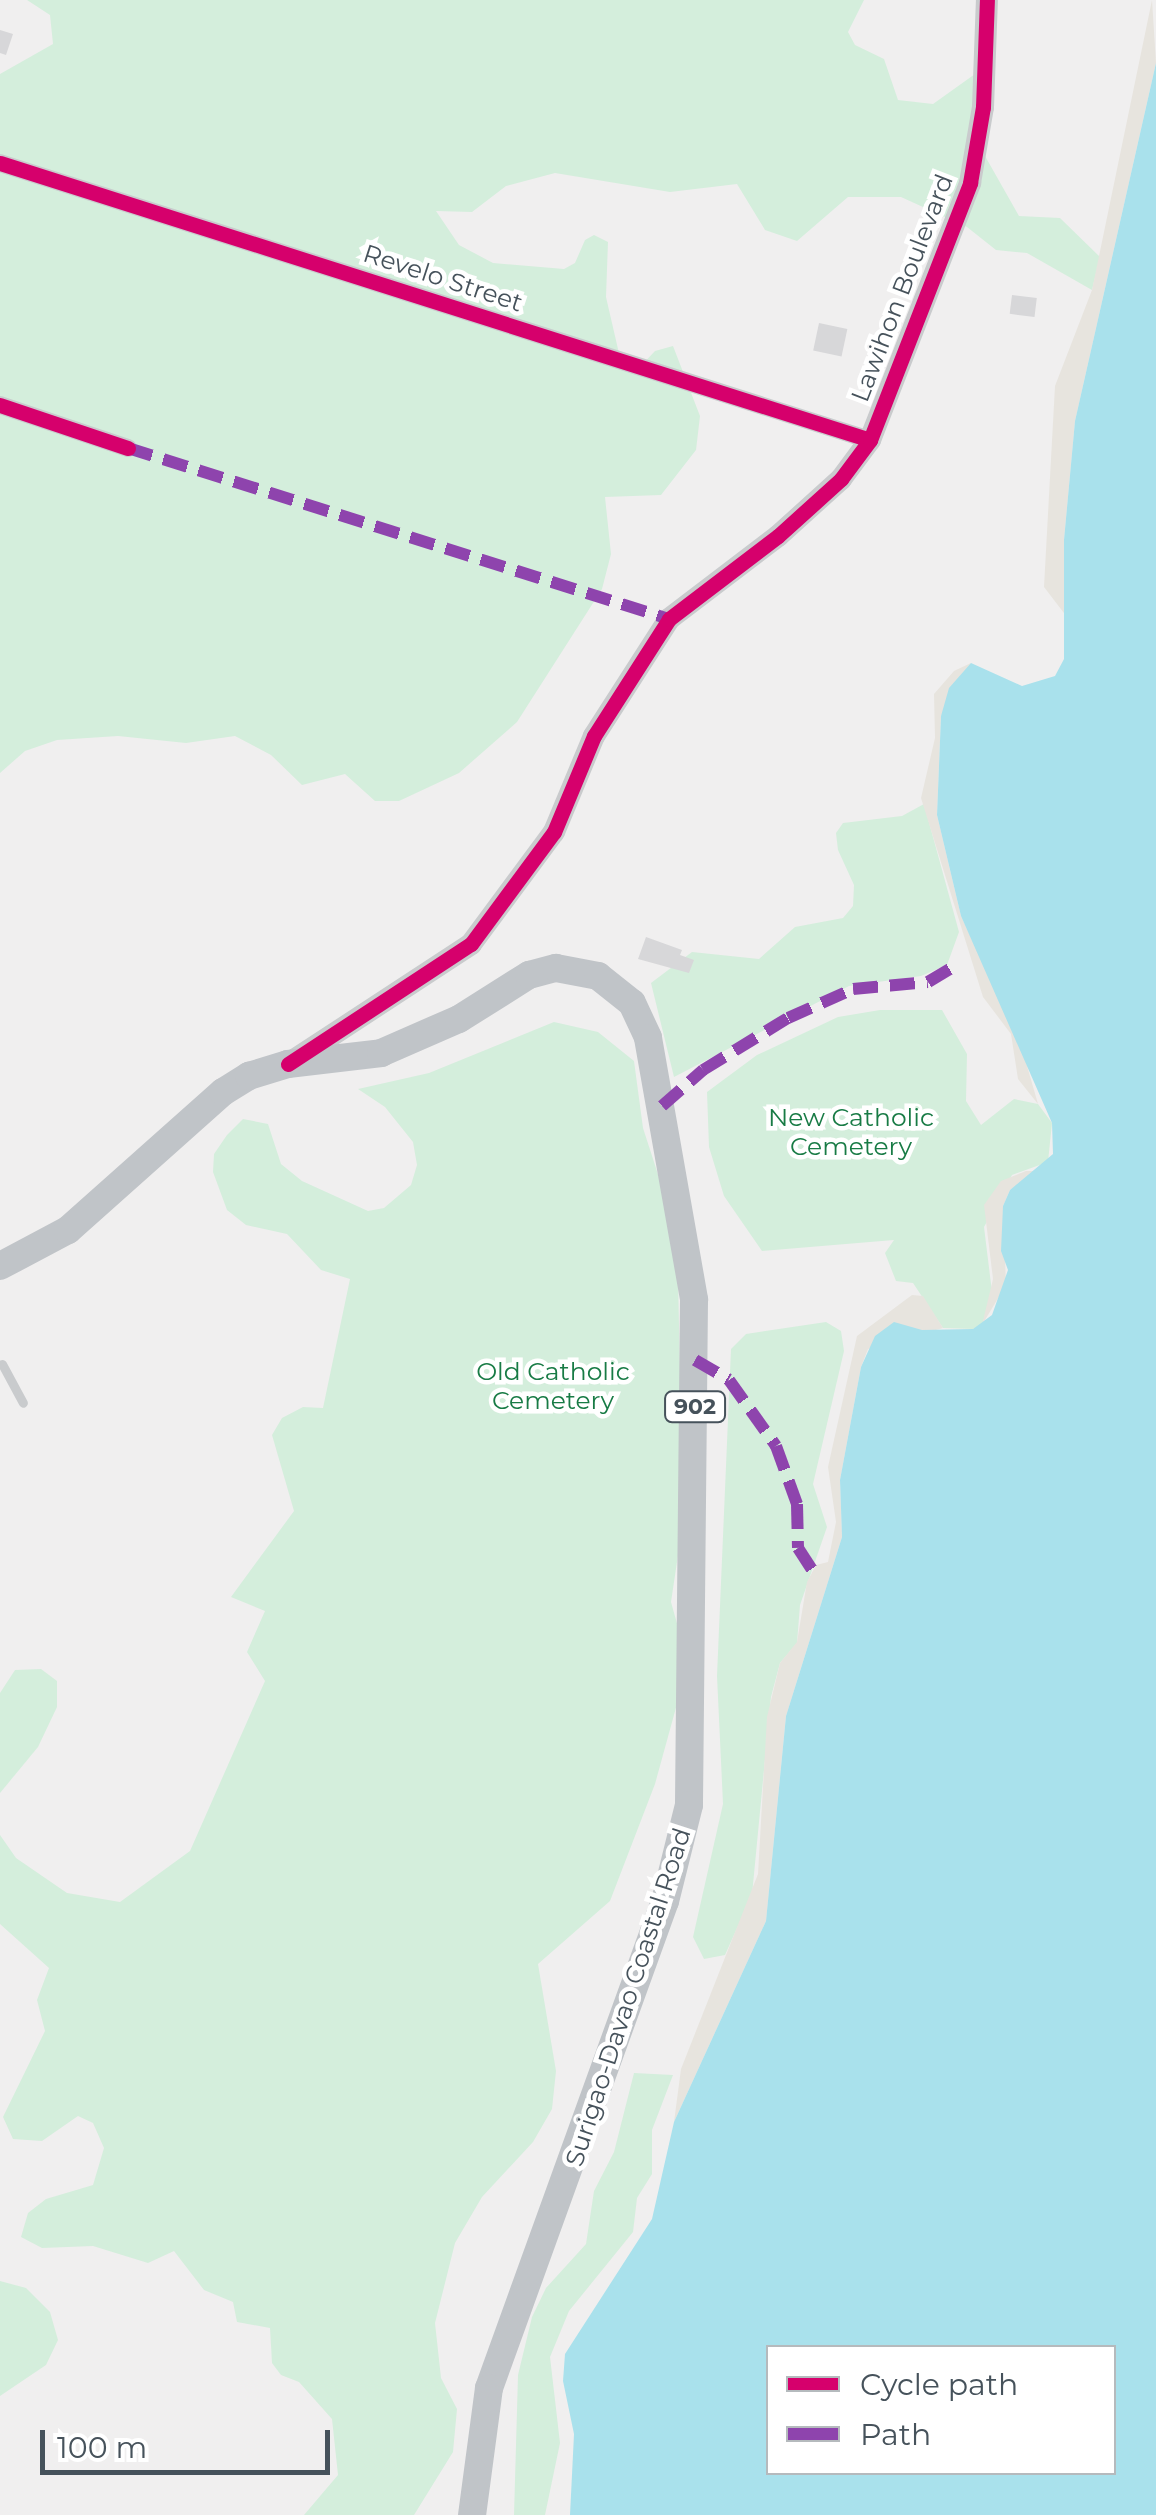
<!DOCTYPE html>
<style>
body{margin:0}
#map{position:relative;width:1156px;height:2515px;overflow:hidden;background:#f0efef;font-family:Montserrat,sans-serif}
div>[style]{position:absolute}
.green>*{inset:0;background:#d4eedc}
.sand>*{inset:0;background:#e7e4de}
.water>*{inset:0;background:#a9e1ec}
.building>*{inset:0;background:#d7d7d9;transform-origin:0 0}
.service>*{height:9px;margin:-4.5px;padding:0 4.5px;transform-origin:4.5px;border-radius:4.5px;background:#c9cbcd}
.minor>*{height:18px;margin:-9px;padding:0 9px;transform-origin:9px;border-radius:9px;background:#c9cbcd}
.tertiary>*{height:22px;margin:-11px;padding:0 11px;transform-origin:11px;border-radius:11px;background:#c9cbcd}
.trunk>*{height:28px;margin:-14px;padding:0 14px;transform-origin:14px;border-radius:14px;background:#c0c4c8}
.quiet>*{height:12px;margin-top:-6px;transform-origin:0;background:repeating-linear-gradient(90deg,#8e44ad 0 25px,transparent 0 37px)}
.cycleway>*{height:15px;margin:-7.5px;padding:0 7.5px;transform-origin:7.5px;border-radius:7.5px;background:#d6006c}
span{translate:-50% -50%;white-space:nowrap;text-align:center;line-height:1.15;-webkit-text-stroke:9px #fff;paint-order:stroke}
.shield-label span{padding:2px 8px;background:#fff;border:2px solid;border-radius:8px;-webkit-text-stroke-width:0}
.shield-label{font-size:22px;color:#46525b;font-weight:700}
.street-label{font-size:25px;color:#46525b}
.park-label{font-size:25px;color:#187b45}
.legend{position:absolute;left:766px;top:2345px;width:350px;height:130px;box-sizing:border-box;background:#fff;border:2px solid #b5babd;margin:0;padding:12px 18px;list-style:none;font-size:30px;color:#46525b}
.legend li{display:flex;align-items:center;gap:20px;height:50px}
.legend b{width:50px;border:2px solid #b5babd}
.scale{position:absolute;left:40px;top:2430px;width:290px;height:45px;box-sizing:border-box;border:5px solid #46525b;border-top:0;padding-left:12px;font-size:30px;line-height:35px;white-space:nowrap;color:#46525b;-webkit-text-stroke:8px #fff;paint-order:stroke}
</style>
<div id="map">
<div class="green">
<i style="clip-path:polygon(27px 0,864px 0,848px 32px,855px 45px,884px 59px,898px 100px,933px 104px,975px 74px,985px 156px,1019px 216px,1060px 218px,1100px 257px,1092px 290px,1027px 253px,996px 250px,967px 227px,901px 197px,848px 197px,797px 241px,765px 230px,737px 184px,670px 192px,555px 173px,506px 186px,472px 212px,436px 211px,459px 245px,493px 263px,564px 269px,575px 263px,585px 240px,594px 235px,608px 242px,606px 297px,621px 362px,638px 369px,655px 351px,673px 346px,700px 416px,696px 450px,661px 495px,605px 497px,611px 554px,602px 589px,517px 722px,459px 773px,399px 801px,375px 801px,345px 774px,302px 785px,271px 755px,235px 736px,186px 743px,118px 736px,57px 740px,25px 751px,0 773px,0 74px,53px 44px,50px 15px)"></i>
<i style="clip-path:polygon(924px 804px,959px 932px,947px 965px,921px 976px,849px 986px,674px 1077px,651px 983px,692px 952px,759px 959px,795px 927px,843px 918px,853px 906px,854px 885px,838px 850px,836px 833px,843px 823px,902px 816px)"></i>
<i style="clip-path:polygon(880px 1010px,942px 1010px,967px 1054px,966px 1101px,981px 1125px,1014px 1099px,1038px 1104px,1052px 1123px,1048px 1162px,1012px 1175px,984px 1227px,992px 1292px,982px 1325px,973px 1329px,943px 1328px,913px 1283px,896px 1281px,885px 1253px,894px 1240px,762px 1251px,724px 1196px,709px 1147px,707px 1092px,757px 1055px,838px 1017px)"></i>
<i style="clip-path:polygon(554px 1022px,598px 1032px,634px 1061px,643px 1128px,664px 1193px,678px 1276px,683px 1522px,671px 1602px,678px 1627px,677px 1704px,655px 1784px,610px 1901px,538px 1964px,556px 2071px,552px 2109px,533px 2142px,482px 2197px,455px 2243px,435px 2323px,441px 2378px,457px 2409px,453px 2452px,414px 2515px,304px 2515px,338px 2475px,332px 2419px,299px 2382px,281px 2375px,272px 2363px,270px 2328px,237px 2322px,233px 2302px,204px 2290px,174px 2251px,148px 2263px,93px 2246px,42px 2248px,21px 2237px,28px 2213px,46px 2199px,93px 2185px,104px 2148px,93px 2123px,78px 2116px,42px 2141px,13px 2139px,3px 2117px,45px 2031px,37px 2000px,49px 1968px,0 1924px,0 1835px,16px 1858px,67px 1893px,120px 1902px,190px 1851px,265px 1681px,247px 1652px,265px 1611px,231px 1597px,294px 1511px,272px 1435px,282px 1418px,303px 1407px,323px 1408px,350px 1279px,321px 1270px,287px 1234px,246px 1225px,227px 1210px,213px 1172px,214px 1154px,227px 1135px,243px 1119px,268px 1124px,281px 1164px,302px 1181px,368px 1211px,384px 1208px,411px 1185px,417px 1165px,413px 1142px,385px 1107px,358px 1089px,429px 1073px)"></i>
<i style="clip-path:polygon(826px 1322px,841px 1331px,844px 1351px,813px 1484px,827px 1527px,800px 1605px,797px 1643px,780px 1663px,771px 1697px,752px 1895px,725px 1955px,704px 1959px,693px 1937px,723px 1804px,717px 1676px,731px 1349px,746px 1334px)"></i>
<i style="clip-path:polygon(41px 1669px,57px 1681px,57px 1707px,38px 1747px,0 1793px,0 1693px,15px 1670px)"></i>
<i style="clip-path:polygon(634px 2073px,673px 2075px,652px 2130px,652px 2174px,637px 2198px,633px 2232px,569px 2311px,550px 2357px,560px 2443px,545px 2515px,514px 2515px,518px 2375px,532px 2317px,546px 2288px,586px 2244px,594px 2191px,614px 2152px)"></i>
<i style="clip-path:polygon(0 2281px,26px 2288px,50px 2312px,58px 2340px,46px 2365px,0 2396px)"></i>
</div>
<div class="sand">
<i style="clip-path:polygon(1152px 0,1156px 63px,1075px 421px,1064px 540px,1067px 617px,1044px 587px,1055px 386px,1092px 290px)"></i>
<i style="clip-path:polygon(971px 663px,941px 716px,937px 815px,961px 916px,1021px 1045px,1038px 1104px,1018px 1079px,1011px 1034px,983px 997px,921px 798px,935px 738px,934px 694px,954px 671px)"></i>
<i style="clip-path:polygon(1026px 1171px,1038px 1171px,1010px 1190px,1003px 1206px,1006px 1285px,982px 1325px,993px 1279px,984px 1205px,1001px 1181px)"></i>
<i style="clip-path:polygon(912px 1295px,923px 1296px,943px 1328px,868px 1349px,861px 1367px,840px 1480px,842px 1537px,786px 1716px,766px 1921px,674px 2122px,681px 2069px,758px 1874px,767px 1717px,780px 1663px,797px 1642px,807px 1582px,816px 1565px,828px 1562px,836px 1522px,828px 1467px,857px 1336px)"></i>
</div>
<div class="water">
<i style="clip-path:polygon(evenodd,1156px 63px,1156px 2515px,570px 2515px,574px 2434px,563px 2381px,565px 2354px,652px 2219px,674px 2122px,766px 1921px,786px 1716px,842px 1537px,840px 1480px,861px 1367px,875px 1336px,894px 1322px,922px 1330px,973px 1329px,992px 1315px,1008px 1270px,1001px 1251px,1003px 1206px,1010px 1190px,1053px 1154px,1052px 1123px,961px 916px,937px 815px,941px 716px,949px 688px,971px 663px,1022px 686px,1055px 676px,1064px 659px,1064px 540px,1075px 421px,1156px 63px,768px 2348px,1114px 2348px,1114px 2472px,768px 2472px,768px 2348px)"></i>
</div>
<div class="building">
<i style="clip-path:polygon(0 30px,13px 34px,6px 55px,0 53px)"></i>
<i style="left:1012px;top:295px;width:25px;height:19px;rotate:7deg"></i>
<i style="left:819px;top:323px;width:29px;height:28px;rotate:12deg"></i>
<i style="clip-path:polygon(646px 937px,682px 950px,680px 955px,694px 960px,689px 973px,638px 959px)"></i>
</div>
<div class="service">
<i style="left:2px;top:1364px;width:44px;rotate:61.7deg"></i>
</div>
<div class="minor">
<i style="left:0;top:163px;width:913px;rotate:17.66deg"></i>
<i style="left:0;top:405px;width:135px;rotate:18.6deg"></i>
</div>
<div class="tertiary">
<i style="left:291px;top:1062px;width:215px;rotate:-33.2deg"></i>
<i style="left:471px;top:944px;width:139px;rotate:-53.5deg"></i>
<i style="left:554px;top:832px;width:104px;rotate:-67.4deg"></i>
<i style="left:594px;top:736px;width:139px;rotate:-57.3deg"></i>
<i style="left:669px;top:619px;width:137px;rotate:-37.3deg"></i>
<i style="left:778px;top:536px;width:85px;rotate:-42.1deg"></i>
<i style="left:841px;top:479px;width:49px;rotate:-53.4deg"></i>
<i style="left:870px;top:440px;width:276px;rotate:-68.7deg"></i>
<i style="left:970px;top:183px;width:77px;rotate:-80.3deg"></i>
<i style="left:983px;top:107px;width:107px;rotate:-87.9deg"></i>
</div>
<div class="trunk">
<i style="left:0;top:1266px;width:77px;rotate:-27.9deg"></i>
<i style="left:68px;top:1230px;width:208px;rotate:-41.7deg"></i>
<i style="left:223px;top:1092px;width:31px;rotate:-32deg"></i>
<i style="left:249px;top:1076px;width:41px;rotate:-17.1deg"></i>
<i style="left:288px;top:1064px;width:94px;rotate:-6.7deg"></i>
<i style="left:381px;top:1053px;width:85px;rotate:-23.6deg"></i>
<i style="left:459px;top:1019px;width:83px;rotate:-32.2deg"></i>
<i style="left:529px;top:975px;width:28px;rotate:-15deg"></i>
<i style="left:556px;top:968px;width:43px;rotate:10.8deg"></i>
<i style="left:598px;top:976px;width:43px;rotate:38.5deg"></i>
<i style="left:632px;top:1003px;width:38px;rotate:65deg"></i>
<i style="left:648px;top:1038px;width:266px;rotate:80deg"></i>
<i style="left:694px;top:1300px;width:505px;rotate:90.57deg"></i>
<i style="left:689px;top:1805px;width:99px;rotate:104deg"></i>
<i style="left:665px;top:1901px;width:518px;rotate:109.87deg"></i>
<i style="left:489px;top:2388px;width:128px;rotate:97.6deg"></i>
</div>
<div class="quiet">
<i style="left:128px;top:448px;width:567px;rotate:17.54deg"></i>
<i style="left:662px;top:1106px;width:55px;rotate:-41.3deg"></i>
<i style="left:703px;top:1070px;width:100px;rotate:-31.5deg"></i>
<i style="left:788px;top:1018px;width:71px;rotate:-24deg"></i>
<i style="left:853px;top:989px;width:75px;rotate:-5.3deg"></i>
<i style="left:928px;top:982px;width:31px;rotate:-31deg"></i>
<i style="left:695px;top:1360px;width:39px;rotate:30deg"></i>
<i style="left:729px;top:1380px;width:81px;rotate:54.5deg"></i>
<i style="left:776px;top:1446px;width:62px;rotate:70.1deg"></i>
<i style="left:797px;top:1504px;width:44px;rotate:88.7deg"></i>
<i style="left:798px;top:1548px;width:27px;rotate:57deg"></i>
</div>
<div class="cycleway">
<i style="left:0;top:163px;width:913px;rotate:17.66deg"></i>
<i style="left:0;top:405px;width:135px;rotate:18.6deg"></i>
<i style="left:288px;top:1064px;width:219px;rotate:-33.3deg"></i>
<i style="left:471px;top:944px;width:139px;rotate:-53.5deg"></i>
<i style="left:554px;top:832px;width:104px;rotate:-67.4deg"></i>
<i style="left:594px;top:736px;width:139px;rotate:-57.3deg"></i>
<i style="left:669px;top:619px;width:137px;rotate:-37.3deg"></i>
<i style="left:778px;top:536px;width:85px;rotate:-42.1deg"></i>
<i style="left:841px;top:479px;width:49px;rotate:-53.4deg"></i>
<i style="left:870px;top:440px;width:276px;rotate:-68.7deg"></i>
<i style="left:970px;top:183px;width:77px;rotate:-80.3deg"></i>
<i style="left:983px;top:107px;width:107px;rotate:-87.9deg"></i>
</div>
<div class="shield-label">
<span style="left:695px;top:1407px">902</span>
</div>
<div class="street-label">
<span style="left:443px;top:278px;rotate:18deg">Revelo Street</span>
<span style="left:902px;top:288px;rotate:-69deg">Lawihon Boulevard</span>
<span style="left:628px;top:1997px;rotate:-72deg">Surigao-Davao Coastal Road</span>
</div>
<div class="park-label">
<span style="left:851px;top:1132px">New Catholic<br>Cemetery</span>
<span style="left:553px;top:1386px">Old Catholic<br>Cemetery</span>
</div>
<ul class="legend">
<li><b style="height:12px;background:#d6006c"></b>Cycle path</li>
<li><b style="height:12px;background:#8e44ad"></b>Path</li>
</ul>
<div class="scale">100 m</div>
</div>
